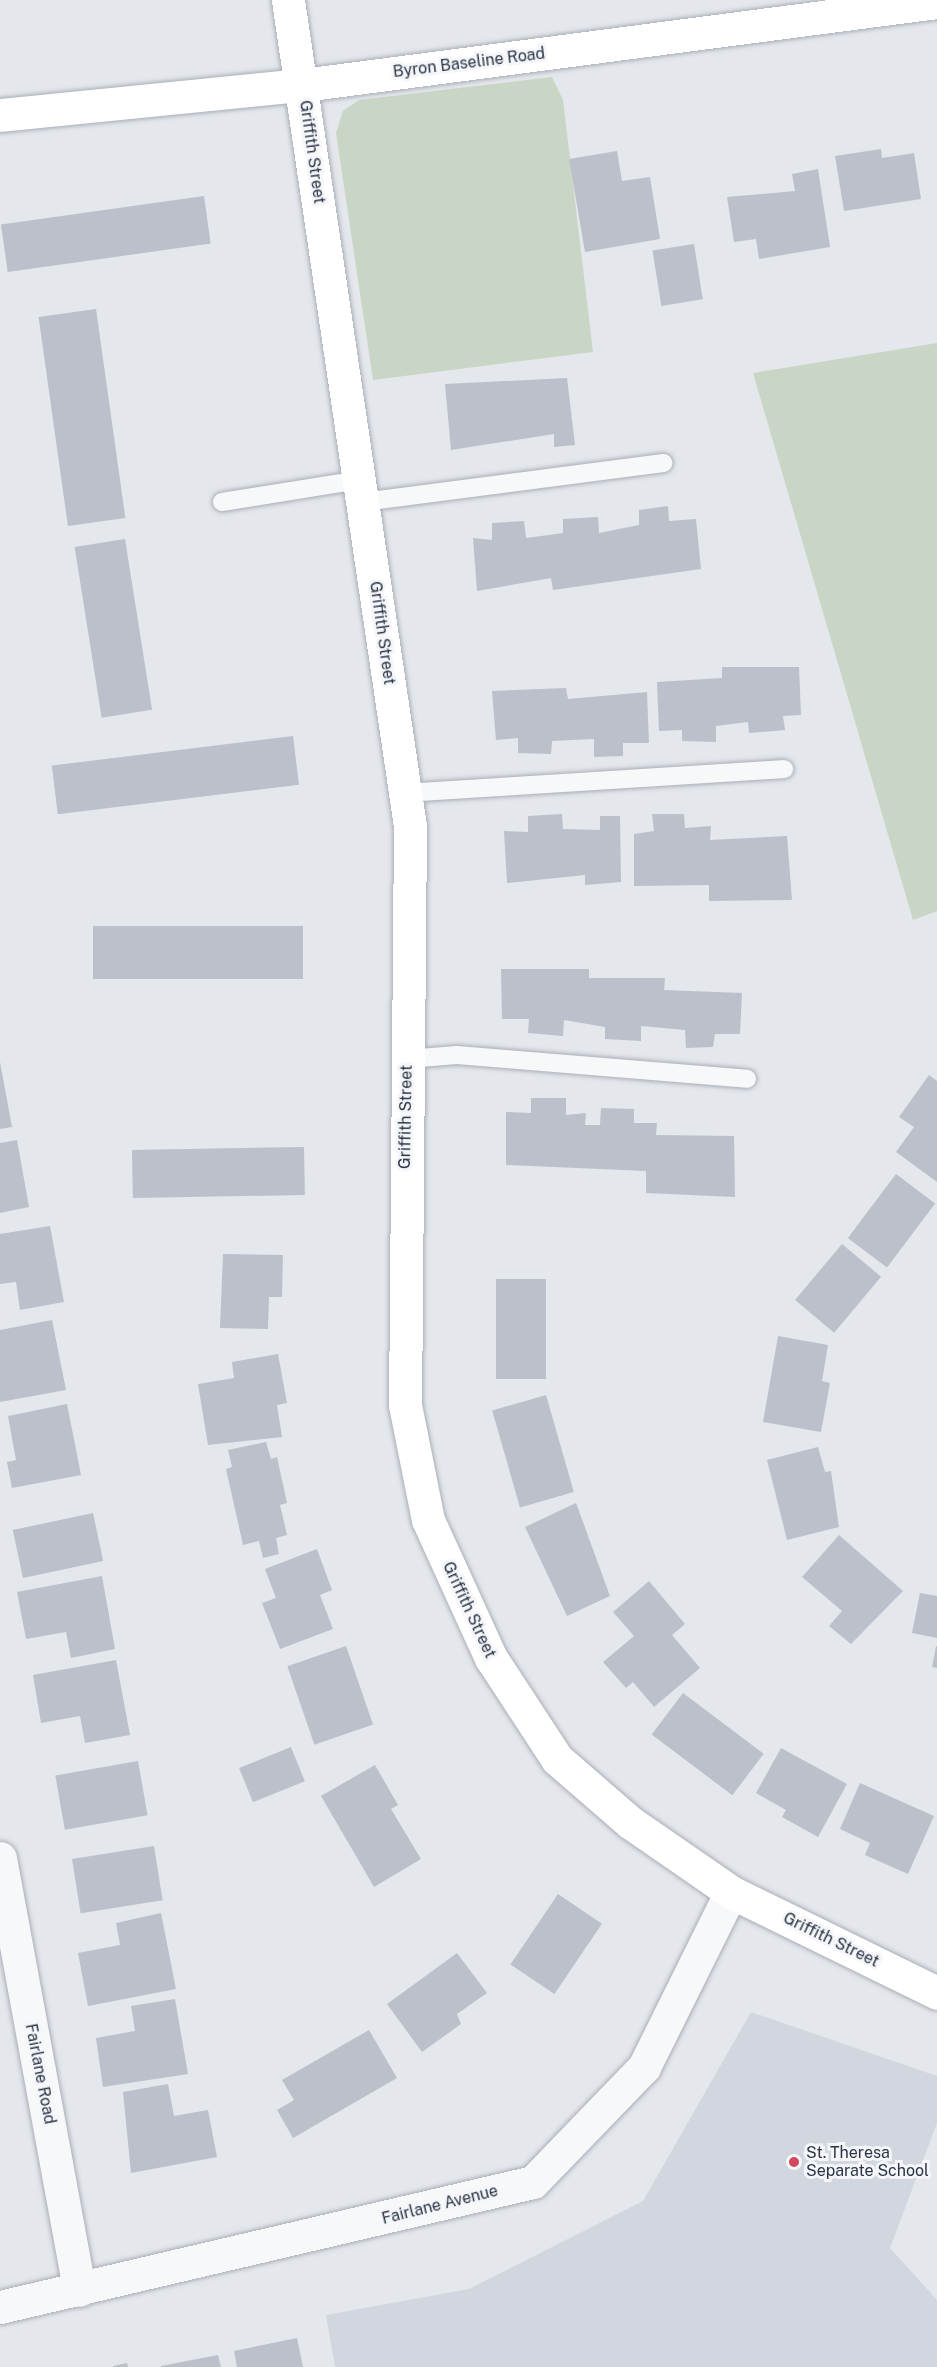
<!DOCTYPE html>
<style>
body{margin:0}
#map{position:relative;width:937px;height:2367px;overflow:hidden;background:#e4e7ec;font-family:"Public Sans",sans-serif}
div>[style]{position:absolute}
.built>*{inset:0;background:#d2d6de}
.green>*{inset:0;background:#c9d6c5}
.building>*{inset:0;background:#bbc0ca;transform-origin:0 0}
.roads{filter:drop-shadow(0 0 2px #a9aeb7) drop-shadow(0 0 2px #a9aeb7)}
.lane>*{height:18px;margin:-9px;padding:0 9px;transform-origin:9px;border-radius:9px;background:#f7f8fa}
.street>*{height:33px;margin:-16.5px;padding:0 16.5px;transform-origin:16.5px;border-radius:16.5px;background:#f7f8fa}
.secondary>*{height:33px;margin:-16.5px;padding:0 16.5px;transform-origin:16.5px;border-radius:16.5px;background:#fff}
.dots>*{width:16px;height:16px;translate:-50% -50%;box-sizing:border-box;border:3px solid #f4f6f9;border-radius:50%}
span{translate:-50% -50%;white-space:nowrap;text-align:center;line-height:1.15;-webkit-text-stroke:6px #f4f6f9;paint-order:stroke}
.street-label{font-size:16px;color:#2b3445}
.poi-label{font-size:16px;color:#2b3445}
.left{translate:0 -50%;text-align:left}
</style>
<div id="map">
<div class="built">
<i style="clip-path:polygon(751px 2012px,937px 2076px,937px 2123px,890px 2248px,937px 2300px,937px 2367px,335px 2367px,326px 2315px,469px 2289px,643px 2201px)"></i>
</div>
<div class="green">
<i style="clip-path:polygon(552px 77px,563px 100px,593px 352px,373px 380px,336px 133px,343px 111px,359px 100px)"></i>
<i style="clip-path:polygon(937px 343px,937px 911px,913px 920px,753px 373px)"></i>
</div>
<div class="building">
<i style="clip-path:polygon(881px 149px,882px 158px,914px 153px,921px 199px,844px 211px,835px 156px)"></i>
<i style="clip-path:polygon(617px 151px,622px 181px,650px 177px,660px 239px,585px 252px,569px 159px)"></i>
<i style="clip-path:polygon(818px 169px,830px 247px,759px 259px,756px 239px,734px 242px,727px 197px,795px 191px,792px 174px)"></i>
<i style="left:204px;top:196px;width:48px;height:205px;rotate:82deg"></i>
<i style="left:694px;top:244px;width:56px;height:42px;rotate:81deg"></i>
<i style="left:96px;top:309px;width:211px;height:58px;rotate:82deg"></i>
<i style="clip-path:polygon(567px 378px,575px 445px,554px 447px,554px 434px,451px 450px,445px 384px)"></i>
<i style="clip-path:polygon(668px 506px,669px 521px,696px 519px,701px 569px,553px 590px,551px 578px,477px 591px,473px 538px,492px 540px,492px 523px,524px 521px,526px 538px,563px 533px,563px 519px,598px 517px,599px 533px,639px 525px,639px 510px)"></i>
<i style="left:125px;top:539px;width:173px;height:51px;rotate:81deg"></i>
<i style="clip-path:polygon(722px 667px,799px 667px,801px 715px,783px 716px,785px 730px,749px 733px,748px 722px,716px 726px,716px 742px,682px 741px,682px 730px,659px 731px,657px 682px,722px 678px)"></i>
<i style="clip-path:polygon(566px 688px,568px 699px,647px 692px,649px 743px,623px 743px,623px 756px,594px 757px,594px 739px,552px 741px,551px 754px,518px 753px,518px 738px,496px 740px,492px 691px)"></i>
<i style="left:293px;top:736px;width:49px;height:243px;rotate:83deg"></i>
<i style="clip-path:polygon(562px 814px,563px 829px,600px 830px,600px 816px,620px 816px,621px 882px,585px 885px,585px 875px,507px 883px,504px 831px,528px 832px,528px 816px)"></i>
<i style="clip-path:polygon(652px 814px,684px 814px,685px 828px,711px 826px,710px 840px,787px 836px,792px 900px,709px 901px,709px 885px,634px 886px,634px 834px,654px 831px)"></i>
<i style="left:93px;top:926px;width:210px;height:53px"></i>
<i style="clip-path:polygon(501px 969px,589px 969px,589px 978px,665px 978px,664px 990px,742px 993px,740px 1034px,715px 1034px,713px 1047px,686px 1048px,685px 1030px,641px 1026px,641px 1041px,605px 1039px,605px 1027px,564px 1020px,563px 1036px,528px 1033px,529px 1019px,502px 1019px)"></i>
<i style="clip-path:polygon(0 1062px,12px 1127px,0 1129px)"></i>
<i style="clip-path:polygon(929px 1075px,937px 1081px,937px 1182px,896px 1152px,914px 1127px,899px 1117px)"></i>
<i style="clip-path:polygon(531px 1098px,566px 1098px,566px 1115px,586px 1113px,585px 1125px,600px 1125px,601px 1108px,634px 1109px,634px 1123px,657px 1123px,656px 1135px,734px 1136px,735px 1197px,646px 1193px,646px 1171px,506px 1165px,506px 1112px,531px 1113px)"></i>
<i style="clip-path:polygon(17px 1140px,29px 1207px,0 1213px,0 1143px)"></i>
<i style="left:304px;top:1147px;width:48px;height:172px;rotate:89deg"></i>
<i style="left:896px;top:1174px;width:49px;height:80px;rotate:37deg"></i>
<i style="clip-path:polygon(50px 1226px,64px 1302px,20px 1310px,16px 1282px,0 1284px,0 1234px)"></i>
<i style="left:842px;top:1244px;width:51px;height:73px;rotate:40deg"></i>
<i style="clip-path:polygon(223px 1254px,283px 1255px,282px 1297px,269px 1297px,268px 1329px,220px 1328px)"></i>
<i style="left:496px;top:1279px;width:50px;height:100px"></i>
<i style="clip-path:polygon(52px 1320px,66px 1390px,0 1402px,0 1330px)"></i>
<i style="clip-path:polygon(778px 1336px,828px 1345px,822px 1381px,830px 1383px,821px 1432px,763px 1422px)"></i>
<i style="clip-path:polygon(278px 1354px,287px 1403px,277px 1405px,282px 1437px,208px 1445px,198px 1384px,234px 1378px,232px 1362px)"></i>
<i style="left:546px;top:1395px;width:101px;height:56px;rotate:74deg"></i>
<i style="clip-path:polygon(67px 1404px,81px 1475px,12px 1488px,7px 1462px,16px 1460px,8px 1416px)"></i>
<i style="clip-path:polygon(266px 1442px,271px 1459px,277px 1457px,287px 1503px,280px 1505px,287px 1535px,276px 1538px,279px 1554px,263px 1558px,259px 1541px,243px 1545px,226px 1469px,232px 1467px,228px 1450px)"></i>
<i style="clip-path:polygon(818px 1447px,825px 1472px,831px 1471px,839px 1527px,787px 1540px,767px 1460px)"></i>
<i style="clip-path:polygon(576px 1503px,610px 1596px,567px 1616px,525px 1527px)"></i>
<i style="left:93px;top:1513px;width:49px;height:82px;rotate:78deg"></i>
<i style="clip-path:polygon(839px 1535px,903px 1591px,851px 1644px,829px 1626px,842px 1611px,802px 1577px)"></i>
<i style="clip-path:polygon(317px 1549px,332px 1590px,320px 1595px,333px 1629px,280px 1649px,262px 1603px,276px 1598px,265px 1569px)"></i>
<i style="clip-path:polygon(102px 1576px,115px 1649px,71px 1658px,66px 1632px,26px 1639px,17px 1592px)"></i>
<i style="clip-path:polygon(649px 1581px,685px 1624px,672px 1635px,700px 1668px,654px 1707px,633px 1682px,626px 1688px,603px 1662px,634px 1636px,613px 1612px)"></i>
<i style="clip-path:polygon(920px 1593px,937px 1596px,937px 1638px,912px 1633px)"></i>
<i style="left:346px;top:1646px;width:83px;height:62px;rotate:71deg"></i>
<i style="clip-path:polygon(936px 1646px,937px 1646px,937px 1668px,932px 1667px)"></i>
<i style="clip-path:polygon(116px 1660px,130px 1735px,85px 1743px,80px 1716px,41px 1723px,33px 1675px)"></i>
<i style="left:683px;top:1693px;width:101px;height:52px;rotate:37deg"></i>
<i style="left:291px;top:1747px;width:37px;height:56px;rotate:68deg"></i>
<i style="clip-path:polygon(781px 1748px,847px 1784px,818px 1837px,782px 1817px,786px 1810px,756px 1793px)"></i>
<i style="left:138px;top:1761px;width:55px;height:84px;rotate:80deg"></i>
<i style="clip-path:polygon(375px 1765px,398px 1805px,391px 1809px,421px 1859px,374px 1887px,321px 1796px)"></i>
<i style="clip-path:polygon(860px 1783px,934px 1816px,908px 1874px,865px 1855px,870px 1843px,840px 1829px)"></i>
<i style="left:154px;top:1846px;width:55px;height:83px;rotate:81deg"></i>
<i style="left:558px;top:1894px;width:53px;height:85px;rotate:34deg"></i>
<i style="clip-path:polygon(161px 1913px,176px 1989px,88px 2006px,78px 1953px,120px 1945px,116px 1923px)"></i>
<i style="clip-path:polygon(457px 1953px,487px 1993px,457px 2014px,461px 2024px,422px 2052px,387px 2004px)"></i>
<i style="clip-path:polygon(175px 1999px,188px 2074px,103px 2087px,96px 2038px,135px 2031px,131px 2006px)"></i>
<i style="clip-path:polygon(369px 2030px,397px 2078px,293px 2138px,277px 2110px,294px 2100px,282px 2080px)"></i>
<i style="clip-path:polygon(168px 2084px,174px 2116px,208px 2110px,217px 2157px,131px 2173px,123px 2092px)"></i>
<i style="clip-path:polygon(297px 2338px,303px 2367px,237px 2367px,234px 2351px)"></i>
<i style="clip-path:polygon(218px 2355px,221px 2367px,161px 2367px,161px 2366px)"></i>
<i style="clip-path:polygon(127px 2363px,128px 2367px,113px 2367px,113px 2366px)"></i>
</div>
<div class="roads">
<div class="lane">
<i style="left:222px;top:502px;width:140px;rotate:-9.1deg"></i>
<i style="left:363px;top:502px;width:303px;rotate:-7.4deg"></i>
<i style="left:405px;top:793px;width:380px;rotate:-3.6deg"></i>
<i style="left:407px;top:1059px;width:50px;rotate:-4.6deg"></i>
<i style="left:457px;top:1055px;width:291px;rotate:4.7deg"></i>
</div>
<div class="street">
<i style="left:0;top:1858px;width:439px;rotate:79.6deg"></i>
<i style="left:0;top:2307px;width:547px;rotate:-13.2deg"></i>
<i style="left:533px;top:2182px;width:160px;rotate:-46deg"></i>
<i style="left:644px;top:2067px;width:195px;rotate:-63.6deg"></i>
</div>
<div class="secondary">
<i style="left:288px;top:0;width:835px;rotate:81.6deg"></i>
<i style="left:410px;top:826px;width:579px;rotate:90.49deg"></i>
<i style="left:405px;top:1405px;width:117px;rotate:78.7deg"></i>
<i style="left:428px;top:1520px;width:152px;rotate:65.5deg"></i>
<i style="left:491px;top:1658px;width:121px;rotate:56.8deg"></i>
<i style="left:557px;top:1759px;width:98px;rotate:40.9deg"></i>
<i style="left:631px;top:1823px;width:121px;rotate:34.6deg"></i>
<i style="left:731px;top:1892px;width:229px;rotate:26.1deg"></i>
<i style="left:0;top:115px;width:304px;rotate:-5.7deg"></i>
<i style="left:303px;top:85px;width:639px;rotate:-7.46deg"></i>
</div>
</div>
<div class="dots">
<i style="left:794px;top:2162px;background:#d1495b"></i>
</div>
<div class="street-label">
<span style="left:469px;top:63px;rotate:-7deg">Byron Baseline Road</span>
<span style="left:312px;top:152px;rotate:82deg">Griffith Street</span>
<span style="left:382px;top:633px;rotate:82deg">Griffith Street</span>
<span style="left:406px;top:1117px;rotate:-89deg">Griffith Street</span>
<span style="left:469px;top:1610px;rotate:65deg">Griffith Street</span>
<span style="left:831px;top:1940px;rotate:26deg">Griffith Street</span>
<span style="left:40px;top:2074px;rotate:79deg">Fairlane Road</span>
<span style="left:440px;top:2205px;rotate:-14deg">Fairlane Avenue</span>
</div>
<div class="poi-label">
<span class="left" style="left:806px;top:2162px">St. Theresa<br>Separate School</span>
</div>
</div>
